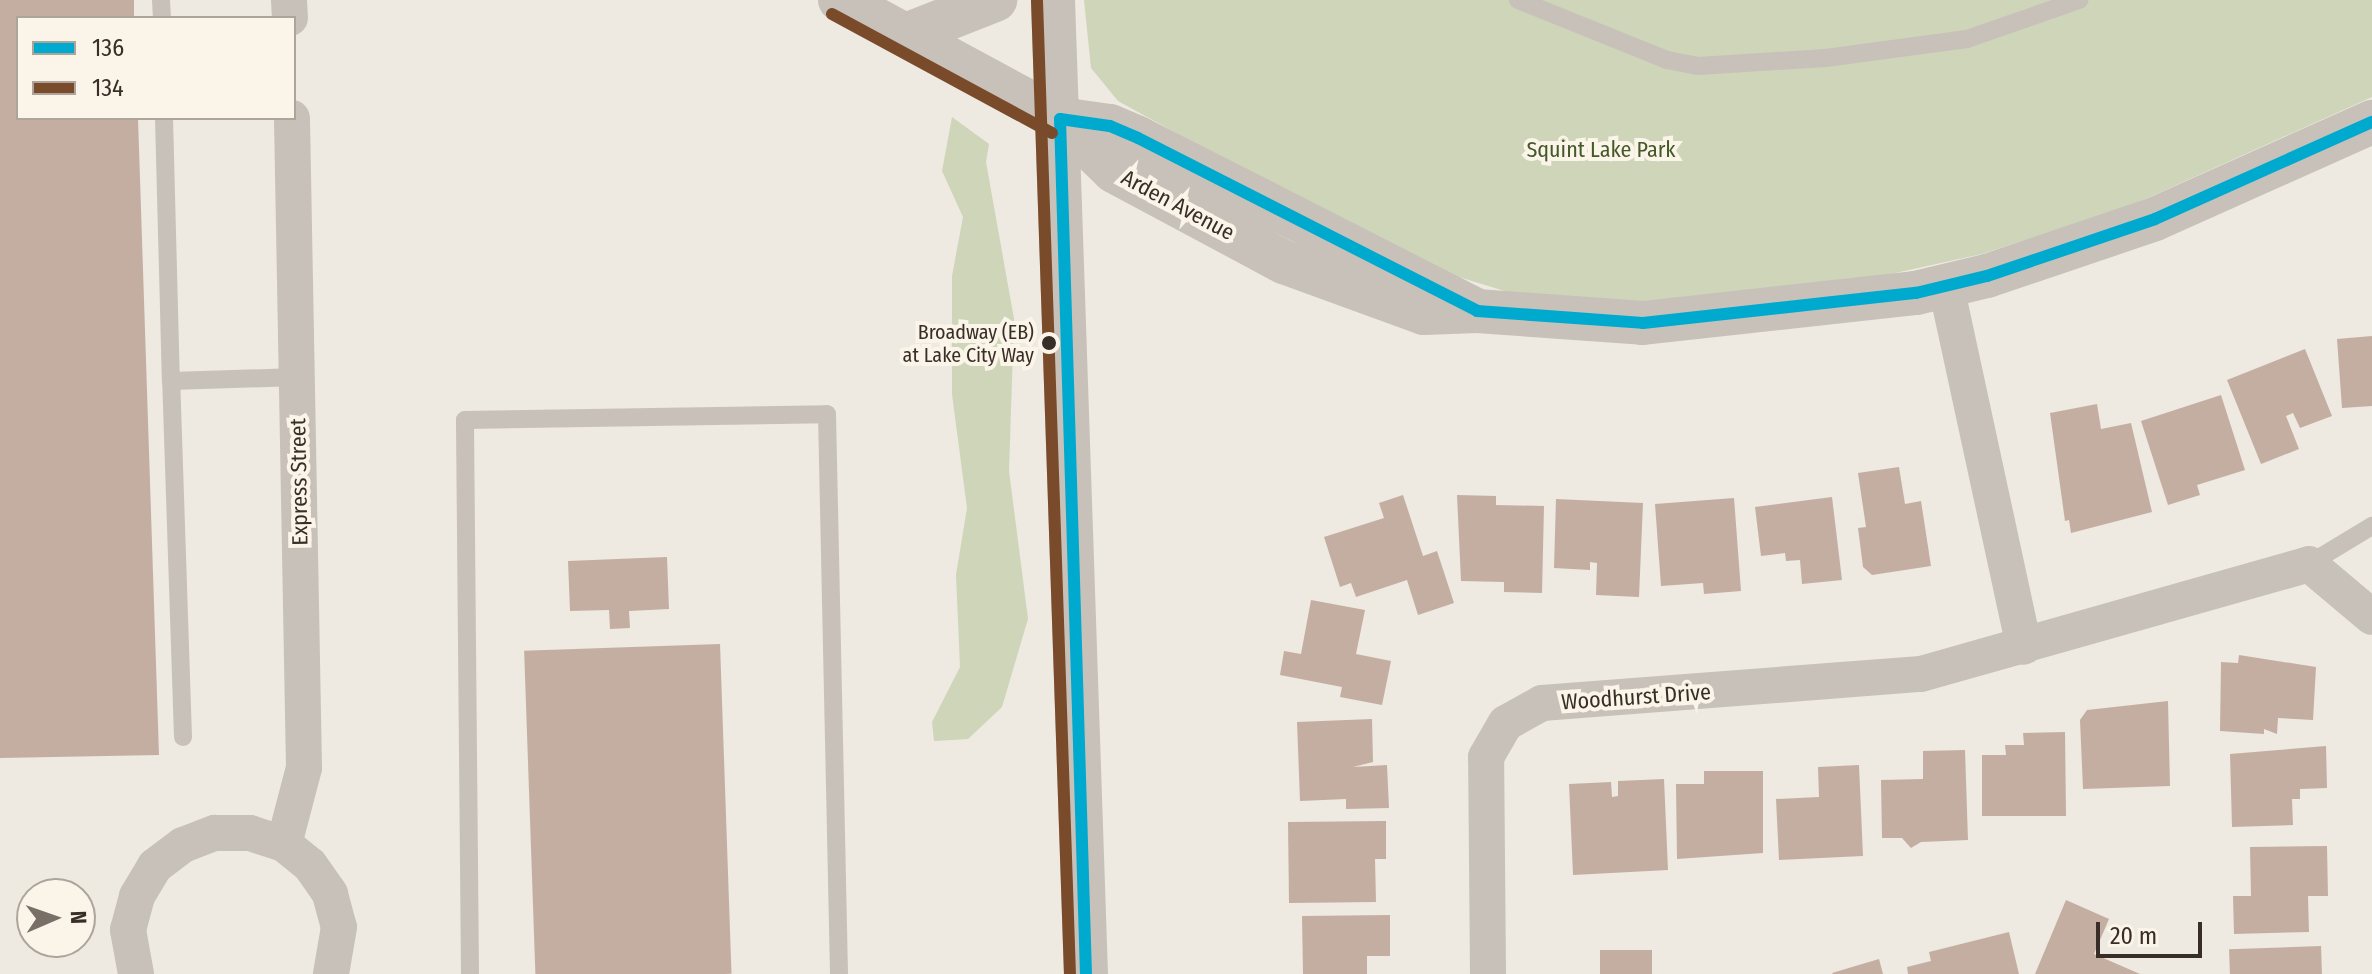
<!DOCTYPE html>
<style>
body{margin:0}
#map{position:relative;width:2372px;height:974px;overflow:hidden;background:#eee9e1;font-family:"Fira Sans Condensed",sans-serif}
div>[style]{position:absolute}
.green>*{inset:0;background:#ced5b9}
.building>*{inset:0;background:#c4aea1;transform-origin:0 0}
.service>*{height:18px;margin:-9px;padding:0 9px;transform-origin:9px;border-radius:9px;background:#c7c1ba}
.minor>*{height:36px;margin:-18px;padding:0 18px;transform-origin:18px;border-radius:18px;background:#c7c1ba}
.tertiary>*{height:44px;margin:-22px;padding:0 22px;transform-origin:22px;border-radius:22px;background:#c7c1ba}
.bus-1>*{height:12px;margin:-6px;padding:0 6px;transform-origin:6px;border-radius:6px;background:#00a9ce}
.bus-2>*{height:12px;margin:-6px;padding:0 6px;transform-origin:6px;border-radius:6px;background:#7a4b2a}
.dots>*{width:22px;height:22px;translate:-50% -50%;box-sizing:border-box;border:4px solid #fbf4e8;border-radius:50%}
span{translate:-50% -50%;white-space:nowrap;text-align:center;line-height:1.15;-webkit-text-stroke:8px #fbf4e8;paint-order:stroke}
.bus-label{font-size:20px;color:#392e27}
.right{translate:-100% -50%;text-align:right}
.park-label{font-size:22px;color:#445929}
.street-label{font-size:22px;color:#392e27}
.legend{position:absolute;left:16px;top:16px;width:280px;height:104px;box-sizing:border-box;background:#fbf4e8;border:2px solid #ada59b;margin:0;padding:10px 14px;list-style:none;font-size:24px;color:#392e27}
.legend li{display:flex;align-items:center;gap:16px;height:40px}
.legend b{width:40px;border:2px solid #ada59b}
.north{position:absolute;left:16px;top:878px;width:80px;height:80px;box-sizing:border-box;background:#fbf4e8;border:2px solid #ada59b;border-radius:50%;rotate:88deg;font-size:22px;font-weight:700;line-height:32px;text-align:center;color:#392e27}
.north::after{content:'';display:block;margin:auto;width:28px;height:36px;background:#786f68;clip-path:polygon(50% 0,100% 100%,50% 72%,0 100%)}
.scale{position:absolute;left:2096px;top:922px;width:106px;height:36px;box-sizing:border-box;border:4px solid #392e27;border-top:0;padding-left:10px;font-size:24px;line-height:28px;white-space:nowrap;color:#392e27;-webkit-text-stroke:6px #fbf4e8;paint-order:stroke}
</style>
<div id="map">
<div class="green">
<i style="clip-path:polygon(1084px 0,2372px 0,2372px 97px,2132px 205px,1982px 254px,1863px 280px,1626px 303px,1508px 292px,1449px 274px,1383px 247px,1118px 101px,1091px 68px)"></i>
<i style="clip-path:polygon(952px 117px,989px 144px,986px 162px,1014px 319px,1009px 471px,1028px 619px,1002px 707px,968px 739px,934px 741px,932px 722px,960px 667px,956px 575px,967px 508px,952px 394px,952px 276px,963px 217px,942px 171px)"></i>
</div>
<div class="building">
<i style="clip-path:polygon(0 0,134px 0,134px 18px,18px 18px,18px 118px,138px 118px,159px 755px,0 758px)"></i>
<i style="clip-path:polygon(2372px 336px,2372px 406px,2342px 408px,2337px 339px)"></i>
<i style="clip-path:polygon(2305px 349px,2332px 416px,2300px 428px,2293px 413px,2286px 416px,2299px 449px,2261px 464px,2227px 380px)"></i>
<i style="clip-path:polygon(2221px 395px,2245px 470px,2197px 485px,2200px 495px,2168px 505px,2141px 421px)"></i>
<i style="clip-path:polygon(2097px 404px,2101px 429px,2131px 423px,2152px 512px,2071px 533px,2069px 520px,2065px 521px,2050px 413px)"></i>
<i style="clip-path:polygon(1899px 467px,1905px 504px,1921px 501px,1931px 566px,1872px 575px,1863px 567px,1858px 528px,1866px 527px,1858px 473px)"></i>
<i style="clip-path:polygon(1403px 495px,1423px 556px,1437px 551px,1454px 603px,1418px 615px,1407px 580px,1356px 597px,1351px 583px,1340px 587px,1324px 537px,1384px 518px,1379px 503px)"></i>
<i style="clip-path:polygon(1457px 495px,1496px 496px,1496px 505px,1544px 506px,1542px 593px,1504px 592px,1504px 582px,1461px 581px)"></i>
<i style="clip-path:polygon(1832px 497px,1842px 580px,1802px 584px,1800px 560px,1786px 561px,1785px 553px,1761px 556px,1755px 507px)"></i>
<i style="clip-path:polygon(1734px 498px,1741px 591px,1704px 594px,1703px 583px,1661px 586px,1655px 504px)"></i>
<i style="clip-path:polygon(1556px 499px,1643px 503px,1639px 597px,1596px 595px,1597px 563px,1590px 562px,1590px 570px,1554px 568px)"></i>
<i style="clip-path:polygon(667px 557px,669px 609px,629px 611px,630px 628px,610px 629px,609px 610px,570px 611px,568px 561px)"></i>
<i style="clip-path:polygon(1311px 600px,1365px 610px,1356px 654px,1391px 661px,1382px 705px,1340px 697px,1342px 687px,1280px 675px,1284px 651px,1301px 654px)"></i>
<i style="left:720px;top:644px;width:330px;height:196px;rotate:88deg"></i>
<i style="clip-path:polygon(2239px 655px,2316px 667px,2313px 720px,2278px 718px,2277px 734px,2264px 729px,2264px 734px,2220px 731px,2221px 662px,2238px 663px)"></i>
<i style="clip-path:polygon(2168px 701px,2170px 786px,2083px 789px,2080px 720px,2087px 710px)"></i>
<i style="clip-path:polygon(1372px 719px,1373px 762px,1353px 767px,1387px 765px,1389px 808px,1346px 809px,1346px 799px,1300px 801px,1297px 722px)"></i>
<i style="clip-path:polygon(2065px 732px,2066px 816px,1982px 816px,1982px 755px,2006px 755px,2005px 745px,2024px 745px,2023px 733px)"></i>
<i style="clip-path:polygon(2326px 746px,2327px 788px,2300px 789px,2300px 799px,2292px 799px,2293px 825px,2232px 827px,2230px 754px)"></i>
<i style="clip-path:polygon(1965px 750px,1968px 840px,1921px 842px,1911px 848px,1902px 838px,1882px 838px,1881px 780px,1923px 779px,1923px 751px)"></i>
<i style="clip-path:polygon(1859px 765px,1863px 856px,1779px 860px,1776px 799px,1819px 797px,1818px 767px)"></i>
<i style="clip-path:polygon(1704px 771px,1763px 771px,1763px 853px,1677px 859px,1676px 784px,1704px 784px)"></i>
<i style="clip-path:polygon(1664px 779px,1668px 870px,1573px 875px,1569px 784px,1611px 782px,1612px 797px,1618px 796px,1618px 781px)"></i>
<i style="clip-path:polygon(1386px 821px,1386px 859px,1375px 859px,1376px 902px,1289px 903px,1288px 822px)"></i>
<i style="clip-path:polygon(2327px 846px,2328px 896px,2308px 896px,2309px 932px,2234px 934px,2233px 896px,2251px 896px,2250px 847px)"></i>
<i style="clip-path:polygon(2066px 900px,2109px 919px,2094px 954px,2140px 974px,2035px 974px)"></i>
<i style="clip-path:polygon(1390px 915px,1390px 956px,1367px 956px,1367px 974px,1303px 974px,1302px 916px)"></i>
<i style="clip-path:polygon(2009px 932px,2019px 974px,1908px 974px,1907px 967px,1931px 961px,1929px 952px)"></i>
<i style="left:2321px;top:946px;width:28px;height:92px;rotate:88deg"></i>
<i style="left:1652px;top:950px;width:24px;height:52px;rotate:90deg"></i>
<i style="clip-path:polygon(1879px 959px,1883px 974px,1833px 974px,1832px 973px)"></i>
</div>
<div class="service">
<i style="left:161px;top:0;width:18px;rotate:87deg"></i>
<i style="left:1518px;top:0;width:161px;rotate:21.9deg"></i>
<i style="left:1667px;top:60px;width:32px;rotate:11deg"></i>
<i style="left:1698px;top:66px;width:128px;rotate:-3.6deg"></i>
<i style="left:1826px;top:58px;width:142px;rotate:-7.7deg"></i>
<i style="left:1967px;top:39px;width:119px;rotate:-19.2deg"></i>
<i style="left:164px;top:118px;width:263px;rotate:88.5deg"></i>
<i style="left:2309px;top:564px;width:74px;rotate:-31.1deg"></i>
<i style="left:183px;top:737px;width:356px;rotate:-91.9deg"></i>
<i style="left:171px;top:381px;width:126px;rotate:-1.8deg"></i>
<i style="left:470px;top:974px;width:554px;rotate:-90.52deg"></i>
<i style="left:465px;top:420px;width:362px;rotate:-0.9deg"></i>
<i style="left:827px;top:414px;width:560px;rotate:88.77deg"></i>
</div>
<div class="minor">
<i style="left:289px;top:0;width:18px;rotate:87deg"></i>
<i style="left:1946px;top:286px;width:369px;rotate:77.8deg"></i>
<i style="left:284px;top:844px;width:79px;rotate:-75.3deg"></i>
<i style="left:304px;top:768px;width:650px;rotate:-91.06deg"></i>
<i style="left:136px;top:974px;width:45px;rotate:-100.3deg"></i>
<i style="left:128px;top:930px;width:35px;rotate:-75deg"></i>
<i style="left:137px;top:896px;width:35px;rotate:-59deg"></i>
<i style="left:155px;top:866px;width:35px;rotate:-37deg"></i>
<i style="left:183px;top:845px;width:34px;rotate:-21deg"></i>
<i style="left:215px;top:833px;width:35px"></i>
<i style="left:250px;top:833px;width:36px;rotate:18deg"></i>
<i style="left:284px;top:844px;width:33px;rotate:39deg"></i>
<i style="left:310px;top:865px;width:35px;rotate:55deg"></i>
<i style="left:330px;top:894px;width:34px;rotate:75deg"></i>
<i style="left:339px;top:927px;width:48px;rotate:99.7deg"></i>
<i style="left:1488px;top:974px;width:217px;rotate:-90.5deg"></i>
<i style="left:1486px;top:757px;width:39px;rotate:-60deg"></i>
<i style="left:1506px;top:723px;width:41px;rotate:-29.1deg"></i>
<i style="left:1542px;top:703px;width:380px;rotate:-4.4deg"></i>
<i style="left:1921px;top:674px;width:403px;rotate:-15.8deg"></i>
<i style="left:2309px;top:564px;width:82px;rotate:40.1deg"></i>
</div>
<div class="tertiary">
<i style="left:840px;top:0;width:250px;rotate:28.4deg"></i>
<i style="left:1060px;top:119px;width:75px;rotate:43.9deg"></i>
<i style="left:1114px;top:171px;width:193px;rotate:28.2deg"></i>
<i style="left:1284px;top:262px;width:149px;rotate:20deg"></i>
<i style="left:1424px;top:313px;width:53px;rotate:-2.2deg"></i>
<i style="left:1477px;top:311px;width:166px;rotate:4.1deg"></i>
<i style="left:1643px;top:323px;width:275px;rotate:-6.3deg"></i>
<i style="left:1916px;top:293px;width:73px;rotate:-13.5deg"></i>
<i style="left:1987px;top:276px;width:177px;rotate:-18.7deg"></i>
<i style="left:2155px;top:219px;width:238px;rotate:-24.1deg"></i>
<i style="left:1053px;top:0;width:975px;rotate:88.06deg"></i>
<i style="left:906px;top:35px;width:96px;rotate:-21.5deg"></i>
<i style="left:1060px;top:119px;width:50px;rotate:8deg"></i>
<i style="left:1110px;top:126px;width:30px;rotate:23deg"></i>
<i style="left:1138px;top:138px;width:381px;rotate:27deg"></i>
</div>
<div class="bus-1">
<i style="left:1060px;top:119px;width:50px;rotate:8deg"></i>
<i style="left:1110px;top:126px;width:30px;rotate:23deg"></i>
<i style="left:1138px;top:138px;width:381px;rotate:27deg"></i>
<i style="left:1477px;top:311px;width:166px;rotate:4.1deg"></i>
<i style="left:1643px;top:323px;width:275px;rotate:-6.3deg"></i>
<i style="left:1916px;top:293px;width:73px;rotate:-13.5deg"></i>
<i style="left:1987px;top:276px;width:177px;rotate:-18.7deg"></i>
<i style="left:2155px;top:219px;width:238px;rotate:-24.1deg"></i>
<i style="left:1060px;top:119px;width:855px;rotate:88.26deg"></i>
</div>
<div class="bus-2">
<i style="left:1037px;top:1px;width:974px;rotate:88.06deg"></i>
<i style="left:832px;top:14px;width:250px;rotate:28.4deg"></i>
</div>
<div class="dots">
<i style="left:1049px;top:343px;background:#392e27"></i>
</div>
<div class="bus-label">
<span class="right" style="left:1034px;top:344px">Broadway (EB)<br>at Lake City Way</span>
</div>
<div class="park-label">
<span style="left:1601px;top:150px">Squint Lake Park</span>
</div>
<div class="street-label">
<span style="left:1178px;top:205px;rotate:28deg">Arden Avenue</span>
<span style="left:299px;top:482px;rotate:-91deg">Express Street</span>
<span style="left:1636px;top:697px;rotate:-4deg">Woodhurst Drive</span>
</div>
<ul class="legend">
<li><b style="height:10px;background:#00a9ce"></b>136</li>
<li><b style="height:10px;background:#7a4b2a"></b>134</li>
</ul>
<div class="north">N</div>
<div class="scale">20 m</div>
</div>
